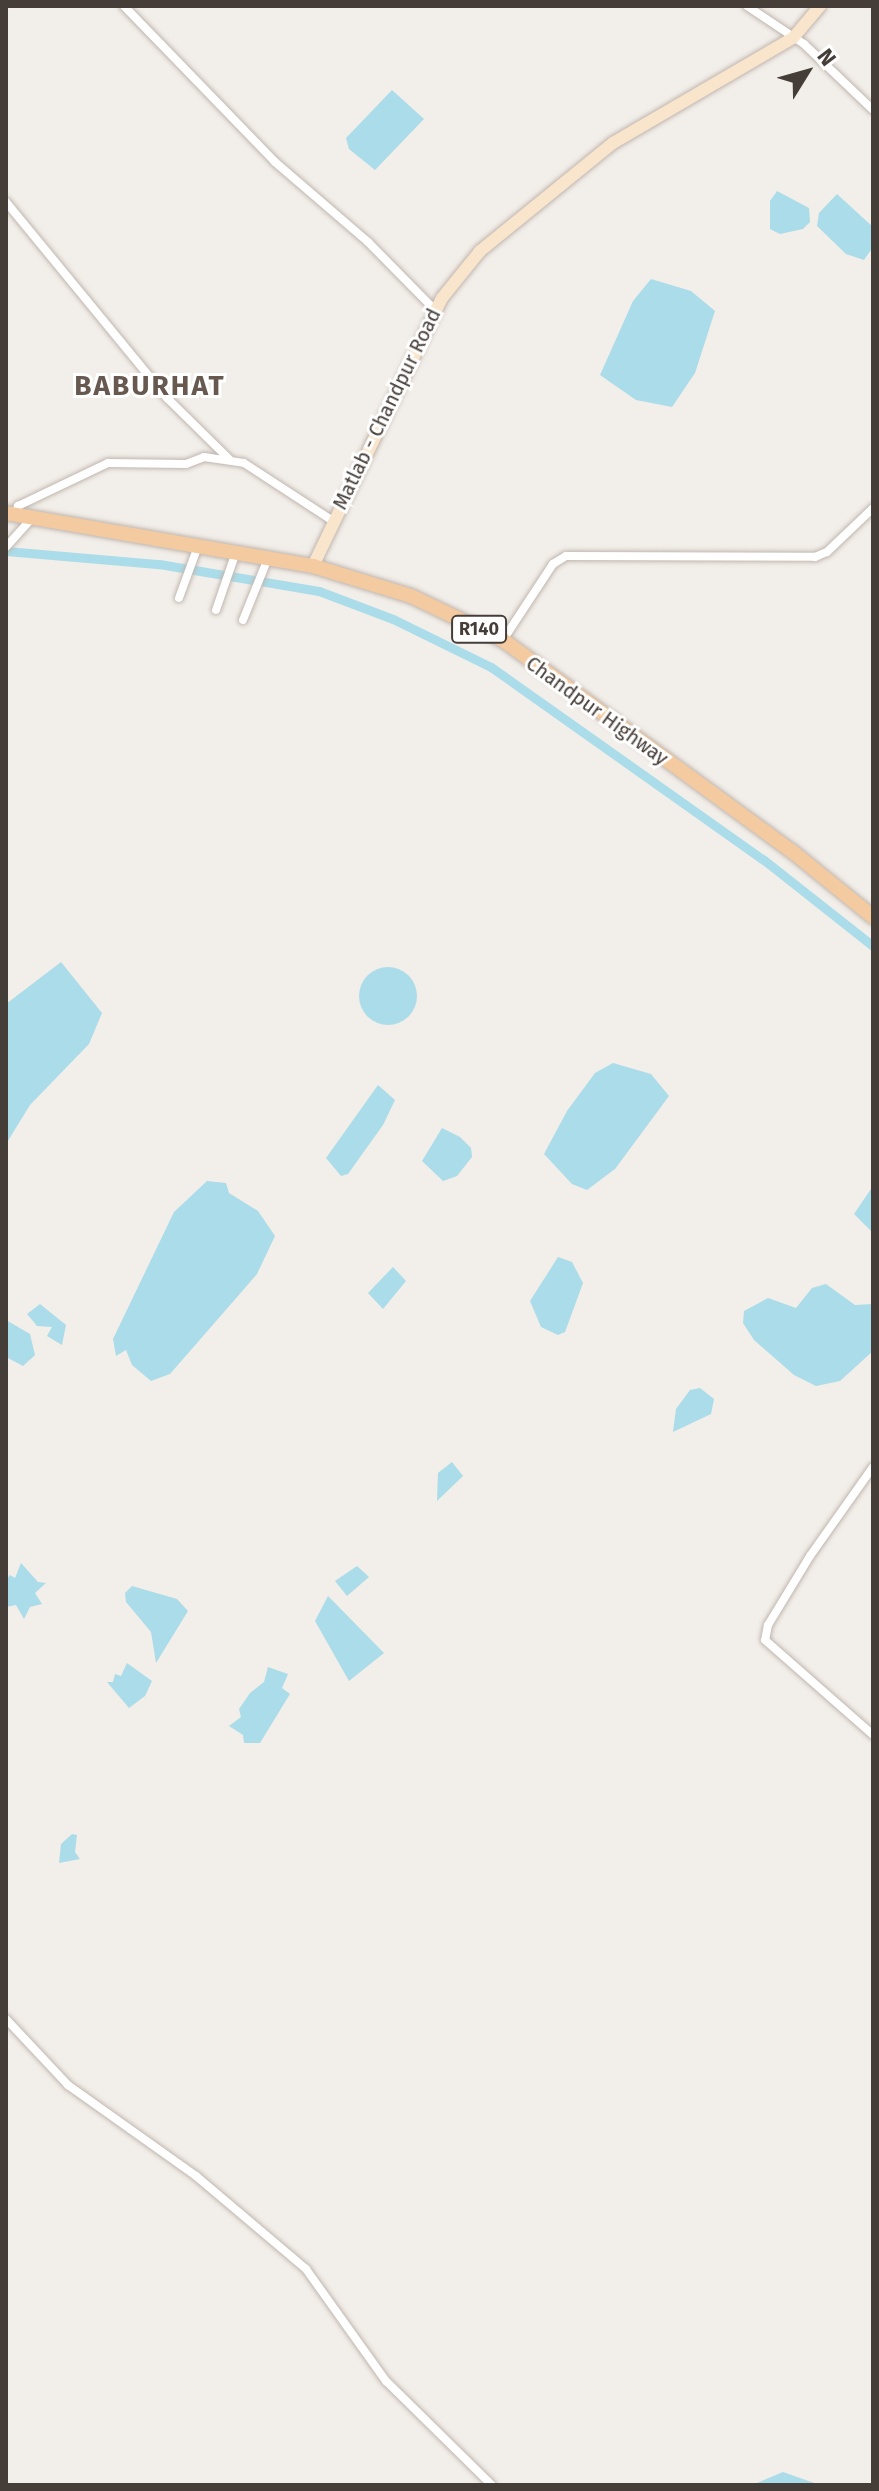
<!DOCTYPE html>
<style>
body{margin:0}
#map{position:relative;width:879px;height:2491px;overflow:hidden;background:#f2eee9;font-family:"Fira Sans",sans-serif}
div>[style]{position:absolute}
.water>*{inset:0;background:#abdce9}
.round{border-radius:50%}
.canal>*{height:9px;margin:-4.5px;padding:0 4.5px;transform-origin:4.5px;border-radius:4.5px;background:#abdce9}
.roads{filter:drop-shadow(0 0 2px #c0b6af) drop-shadow(0 0 2px #c0b6af)}
.minor>*{height:8px;margin:-4px;padding:0 4px;transform-origin:4px;border-radius:4px;background:#fff}
.secondary>*{height:12px;margin:-6px;padding:0 6px;transform-origin:6px;border-radius:6px;background:#f9e5cc}
.primary>*{height:14px;margin:-7px;padding:0 7px;transform-origin:7px;border-radius:7px;background:#f4cba0}
span{translate:-50% -50%;white-space:nowrap;text-align:center;line-height:1.15;-webkit-text-stroke:6px #fff;paint-order:stroke}
.shield-label span{padding:2px 6px;background:#fff;border:2px solid;border-radius:6px;-webkit-text-stroke-width:0}
.shield-label{font-size:18px;color:#453d38;font-weight:700}
.street-label{font-size:20px;color:#453d38}
.district-label{font-size:28px;color:#675950;font-weight:700;letter-spacing:2px}
.frame{position:absolute;inset:0;border:8px solid #453d38;pointer-events:none}
.north{position:absolute;left:767px;top:32px;width:80px;height:80px;-webkit-text-stroke:6px #fff;paint-order:stroke;rotate:53deg;font-size:22px;font-weight:700;line-height:32px;text-align:center;color:#453d38}
.north::after{content:'';display:block;margin:auto;width:28px;height:36px;background:#453d38;clip-path:polygon(50% 0,100% 100%,50% 72%,0 100%)}
</style>
<div id="map">
<div class="water">
<i style="clip-path:polygon(392px 90px,424px 119px,375px 170px,349px 149px,346px 138px)"></i>
<i style="clip-path:polygon(777px 191px,809px 208px,810px 222px,803px 229px,780px 234px,770px 229px,770px 201px)"></i>
<i style="clip-path:polygon(837px 194px,873px 227px,873px 247px,864px 260px,846px 254px,817px 226px,819px 213px)"></i>
<i style="clip-path:polygon(651px 279px,691px 291px,715px 311px,695px 373px,672px 407px,636px 400px,600px 375px,633px 301px)"></i>
<i style="clip-path:polygon(61px 962px,102px 1013px,89px 1044px,30px 1105px,6px 1144px,6px 1004px)"></i>
<i class="round" style="left:359px;top:967px;width:58px;height:58px"></i>
<i style="clip-path:polygon(613px 1063px,651px 1074px,669px 1096px,615px 1169px,587px 1190px,572px 1184px,544px 1154px,567px 1111px,595px 1073px)"></i>
<i style="clip-path:polygon(378px 1085px,395px 1100px,383px 1125px,348px 1174px,341px 1176px,326px 1158px)"></i>
<i style="clip-path:polygon(442px 1128px,460px 1137px,471px 1148px,472px 1157px,457px 1176px,443px 1181px,422px 1161px)"></i>
<i style="clip-path:polygon(207px 1181px,226px 1183px,229px 1193px,258px 1211px,275px 1236px,257px 1274px,170px 1374px,151px 1381px,132px 1365px,126px 1350px,116px 1356px,113px 1339px,174px 1212px)"></i>
<i style="clip-path:polygon(873px 1186px,873px 1233px,854px 1214px)"></i>
<i style="clip-path:polygon(558px 1257px,572px 1262px,583px 1283px,565px 1332px,558px 1335px,541px 1327px,530px 1301px)"></i>
<i style="clip-path:polygon(393px 1267px,406px 1281px,383px 1309px,368px 1293px)"></i>
<i style="clip-path:polygon(826px 1284px,855px 1305px,873px 1304px,873px 1351px,840px 1381px,816px 1386px,794px 1375px,754px 1340px,743px 1323px,744px 1311px,768px 1298px,796px 1308px,812px 1288px)"></i>
<i style="clip-path:polygon(40px 1304px,66px 1325px,62px 1345px,47px 1336px,52px 1327px,37px 1326px,27px 1314px)"></i>
<i style="clip-path:polygon(6px 1320px,30px 1334px,35px 1355px,23px 1366px,6px 1357px)"></i>
<i style="clip-path:polygon(700px 1388px,714px 1399px,711px 1414px,673px 1432px,676px 1409px,690px 1390px)"></i>
<i style="clip-path:polygon(452px 1462px,463px 1476px,437px 1501px,438px 1473px)"></i>
<i style="clip-path:polygon(21px 1563px,38px 1582px,46px 1583px,35px 1593px,42px 1604px,30px 1607px,24px 1619px,16px 1605px,6px 1607px,6px 1580px,10px 1575px,15px 1578px)"></i>
<i style="clip-path:polygon(357px 1566px,369px 1577px,347px 1596px,335px 1581px)"></i>
<i style="clip-path:polygon(132px 1586px,177px 1599px,188px 1611px,156px 1663px,151px 1632px,126px 1602px,125px 1593px)"></i>
<i style="clip-path:polygon(328px 1596px,384px 1653px,349px 1681px,315px 1621px)"></i>
<i style="clip-path:polygon(127px 1663px,152px 1681px,145px 1696px,129px 1708px,107px 1682px,113px 1682px,115px 1674px,121px 1676px)"></i>
<i style="clip-path:polygon(268px 1667px,288px 1674px,282px 1688px,290px 1694px,260px 1743px,244px 1743px,243px 1735px,229px 1726px,241px 1717px,239px 1709px,250px 1693px,264px 1682px)"></i>
<i style="clip-path:polygon(72px 1834px,77px 1835px,75px 1852px,80px 1859px,59px 1863px,61px 1844px)"></i>
<i style="clip-path:polygon(783px 2472px,820px 2485px,752px 2485px)"></i>
</div>
<div class="canal">
<i style="left:6px;top:551px;width:154px;rotate:4.9deg"></i>
<i style="left:159px;top:564px;width:162px;rotate:9.6deg"></i>
<i style="left:319px;top:591px;width:79px;rotate:20.7deg"></i>
<i style="left:393px;top:619px;width:109px;rotate:26.1deg"></i>
<i style="left:491px;top:667px;width:334px;rotate:35.3deg"></i>
<i style="left:764px;top:860px;width:139px;rotate:38.3deg"></i>
</div>
<div class="roads">
<div class="minor">
<i style="left:124px;top:6px;width:217px;rotate:45.9deg"></i>
<i style="left:275px;top:162px;width:123px;rotate:40.7deg"></i>
<i style="left:368px;top:242px;width:95px;rotate:45.4deg"></i>
<i style="left:747px;top:6px;width:69px;rotate:33.7deg"></i>
<i style="left:804px;top:44px;width:95px;rotate:43.7deg"></i>
<i style="left:6px;top:202px;width:254px;rotate:50.6deg"></i>
<i style="left:167px;top:398px;width:87px;rotate:44.5deg"></i>
<i style="left:15px;top:514px;width:9px;rotate:-69deg"></i>
<i style="left:18px;top:506px;width:100px;rotate:-25.5deg"></i>
<i style="left:108px;top:463px;width:78px;rotate:0.7deg"></i>
<i style="left:186px;top:464px;width:19px;rotate:-21deg"></i>
<i style="left:204px;top:457px;width:40px;rotate:8.5deg"></i>
<i style="left:244px;top:463px;width:106px;rotate:33.1deg"></i>
<i style="left:6px;top:547px;width:39px;rotate:-48deg"></i>
<i style="left:179px;top:598px;width:55px;rotate:-69.9deg"></i>
<i style="left:216px;top:610px;width:61px;rotate:-71deg"></i>
<i style="left:243px;top:620px;width:67px;rotate:-68deg"></i>
<i style="left:503px;top:640px;width:91px;rotate:-56.7deg"></i>
<i style="left:553px;top:564px;width:15px;rotate:-32deg"></i>
<i style="left:566px;top:556px;width:249px;rotate:0.2deg"></i>
<i style="left:815px;top:557px;width:13px;rotate:-23deg"></i>
<i style="left:827px;top:552px;width:64px;rotate:-43.7deg"></i>
<i style="left:873px;top:1467px;width:109px;rotate:125.3deg"></i>
<i style="left:810px;top:1556px;width:81px;rotate:121.3deg"></i>
<i style="left:768px;top:1625px;width:15px;rotate:101deg"></i>
<i style="left:765px;top:1640px;width:144px;rotate:41.3deg"></i>
<i style="left:6px;top:2019px;width:91px;rotate:46.8deg"></i>
<i style="left:68px;top:2085px;width:157px;rotate:35.4deg"></i>
<i style="left:196px;top:2176px;width:144px;rotate:40.2deg"></i>
<i style="left:306px;top:2269px;width:138px;rotate:54.5deg"></i>
<i style="left:386px;top:2381px;width:148px;rotate:44.5deg"></i>
</div>
<div class="secondary">
<i style="left:313px;top:566px;width:297px;rotate:-64.3deg"></i>
<i style="left:442px;top:298px;width:60px;rotate:-51deg"></i>
<i style="left:480px;top:251px;width:171px;rotate:-39.1deg"></i>
<i style="left:613px;top:143px;width:208px;rotate:-30.3deg"></i>
<i style="left:793px;top:38px;width:42px;rotate:-49.8deg"></i>
</div>
<div class="primary">
<i style="left:6px;top:513px;width:312px;rotate:9.8deg"></i>
<i style="left:313px;top:566px;width:102px;rotate:17deg"></i>
<i style="left:411px;top:596px;width:102px;rotate:25.6deg"></i>
<i style="left:503px;top:640px;width:359px;rotate:36.2deg"></i>
<i style="left:793px;top:852px;width:103px;rotate:39.1deg"></i>
</div>
</div>
<div class="shield-label">
<span style="left:479px;top:629px">R140</span>
</div>
<div class="street-label">
<span style="left:387px;top:409px;rotate:-64deg">Matlab - Chandpur Road</span>
<span style="left:597px;top:711px;rotate:36deg">Chandpur Highway</span>
</div>
<div class="district-label">
<span style="left:150px;top:386px">BABURHAT</span>
</div>
<div class="frame"></div>
<div class="north">N</div>
</div>
